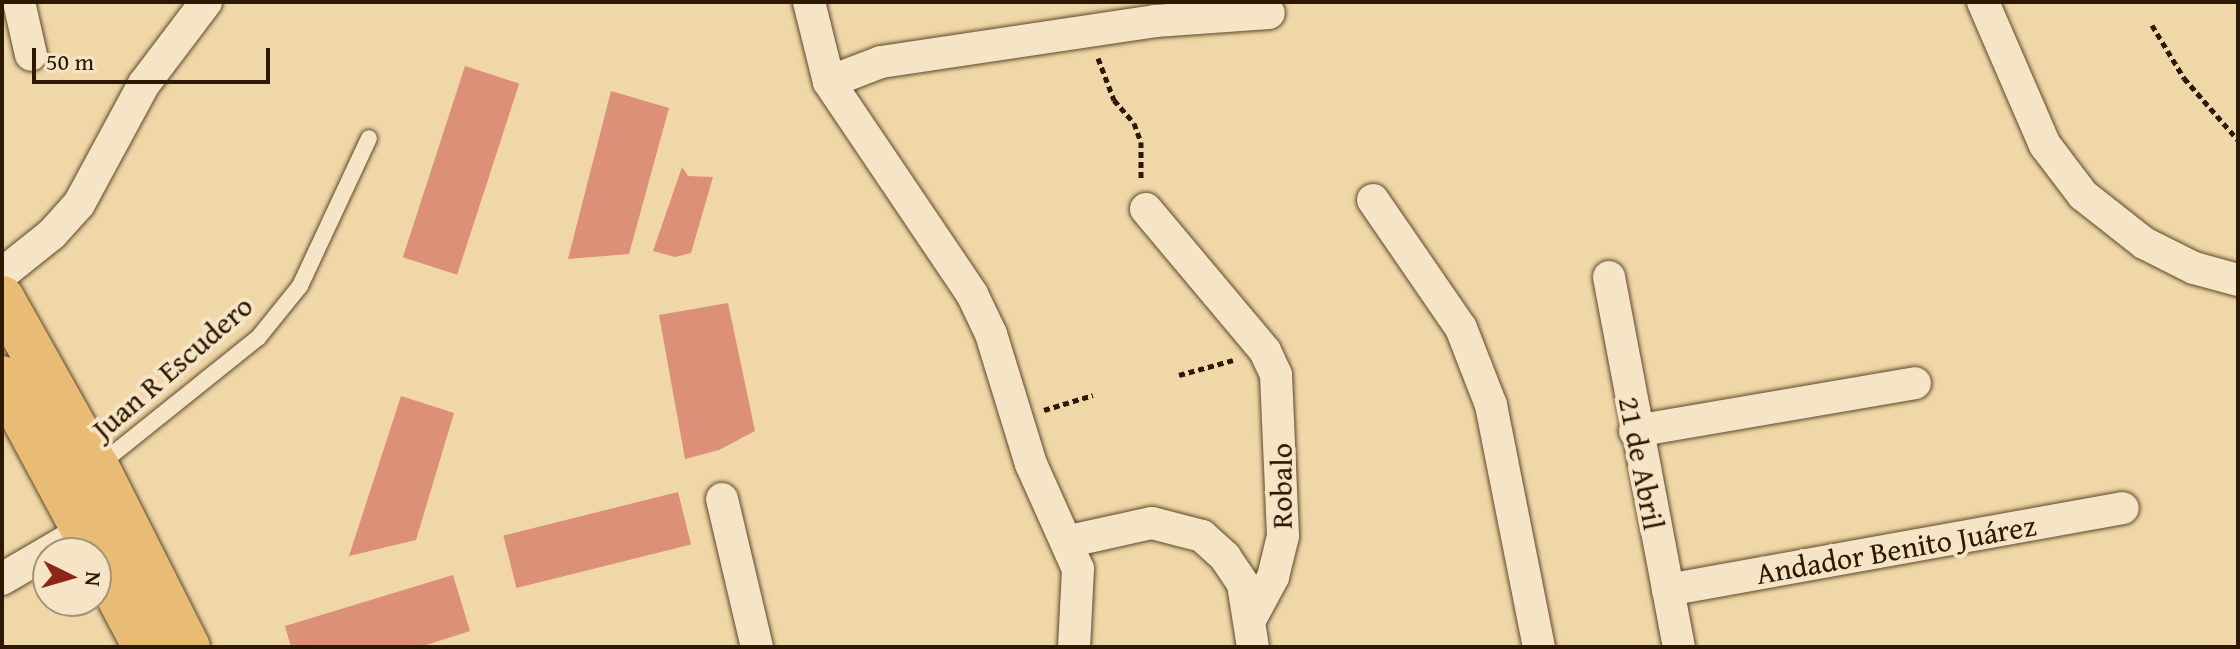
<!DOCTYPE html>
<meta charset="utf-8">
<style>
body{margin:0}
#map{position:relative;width:2240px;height:649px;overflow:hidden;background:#efd7a7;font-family:"Gentium Book Plus",serif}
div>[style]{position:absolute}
.building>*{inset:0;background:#dd9078;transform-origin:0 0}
.path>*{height:5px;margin-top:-2.5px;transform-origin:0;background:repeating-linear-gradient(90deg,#2d1800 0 6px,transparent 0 10px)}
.roads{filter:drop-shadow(0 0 2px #5e482a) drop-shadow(0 0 2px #5e482a)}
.lane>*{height:16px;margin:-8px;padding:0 8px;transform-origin:8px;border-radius:8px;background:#f5e5c6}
.street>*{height:32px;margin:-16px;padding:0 16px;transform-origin:16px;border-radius:16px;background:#f5e5c6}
.primary>*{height:44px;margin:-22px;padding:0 22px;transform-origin:22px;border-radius:22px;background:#e8bc74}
span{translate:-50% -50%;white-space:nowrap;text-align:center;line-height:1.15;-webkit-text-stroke:8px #f5e5c6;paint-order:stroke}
.street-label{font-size:30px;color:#2d1800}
.frame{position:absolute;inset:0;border:4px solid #2d1800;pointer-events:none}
.north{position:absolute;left:32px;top:537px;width:80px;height:80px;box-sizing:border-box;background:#f5e5c6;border:2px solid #a59377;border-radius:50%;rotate:95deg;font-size:22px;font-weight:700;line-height:32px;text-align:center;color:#2d1800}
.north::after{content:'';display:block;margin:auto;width:28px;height:36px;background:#8f2418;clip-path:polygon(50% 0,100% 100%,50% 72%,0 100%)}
.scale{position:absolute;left:32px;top:48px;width:238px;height:36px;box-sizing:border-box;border:4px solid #2d1800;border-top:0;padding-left:10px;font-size:24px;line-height:28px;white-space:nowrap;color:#2d1800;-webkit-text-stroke:6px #f5e5c6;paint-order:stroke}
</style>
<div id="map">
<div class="building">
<i style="left:465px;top:66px;width:57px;height:201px;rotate:18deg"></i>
<i style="clip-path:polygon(611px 91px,669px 108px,629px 254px,568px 259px)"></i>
<i style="clip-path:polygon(682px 167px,688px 176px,713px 177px,691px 253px,675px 257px,653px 251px)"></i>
<i style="clip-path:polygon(728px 303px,755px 431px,719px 450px,685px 459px,659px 315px)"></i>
<i style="clip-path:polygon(401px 396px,454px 413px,416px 540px,349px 556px)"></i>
<i style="left:678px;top:492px;width:54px;height:180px;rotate:76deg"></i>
<i style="clip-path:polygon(453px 575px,470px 631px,420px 647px,291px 647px,285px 626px)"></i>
</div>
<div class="path">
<i style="left:2152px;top:25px;width:62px;rotate:58.9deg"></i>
<i style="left:2184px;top:78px;width:82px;rotate:48.9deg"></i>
<i style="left:1098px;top:58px;width:45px;rotate:69.1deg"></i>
<i style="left:1114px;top:100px;width:30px;rotate:49deg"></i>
<i style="left:1134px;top:123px;width:20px;rotate:70deg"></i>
<i style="left:1141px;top:142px;width:38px;rotate:90deg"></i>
<i style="left:1179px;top:375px;width:56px;rotate:-15.5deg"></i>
<i style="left:1044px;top:410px;width:51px;rotate:-17deg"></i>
</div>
<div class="roads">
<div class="lane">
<i style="left:98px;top:466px;width:205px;rotate:-38.7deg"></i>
<i style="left:258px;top:338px;width:67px;rotate:-51.1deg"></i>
<i style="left:300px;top:286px;width:163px;rotate:-65deg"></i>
</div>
<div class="street">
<i style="left:19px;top:2px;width:54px;rotate:77.2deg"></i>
<i style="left:809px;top:2px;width:82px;rotate:76deg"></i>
<i style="left:829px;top:82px;width:256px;rotate:56deg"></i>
<i style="left:972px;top:294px;width:44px;rotate:64.6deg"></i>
<i style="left:991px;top:334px;width:136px;rotate:72.9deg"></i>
<i style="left:1031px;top:464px;width:115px;rotate:65.9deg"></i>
<i style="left:1078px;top:569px;width:78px;rotate:92.9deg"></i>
<i style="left:1983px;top:2px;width:156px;rotate:66.6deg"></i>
<i style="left:2045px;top:145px;width:63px;rotate:52.8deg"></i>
<i style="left:2083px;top:195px;width:78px;rotate:38.2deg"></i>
<i style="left:2144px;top:243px;width:56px;rotate:26.6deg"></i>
<i style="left:2194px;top:268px;width:46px;rotate:15.3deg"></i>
<i style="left:829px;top:82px;width:56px;rotate:-21deg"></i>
<i style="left:881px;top:62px;width:277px;rotate:-8.5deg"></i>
<i style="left:1155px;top:21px;width:114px;rotate:-4deg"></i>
<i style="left:1373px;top:200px;width:155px;rotate:55.5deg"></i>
<i style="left:1461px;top:328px;width:83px;rotate:68.7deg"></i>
<i style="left:1491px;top:405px;width:247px;rotate:78.8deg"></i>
<i style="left:1146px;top:209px;width:185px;rotate:50deg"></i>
<i style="left:1265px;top:351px;width:26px;rotate:65deg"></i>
<i style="left:1276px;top:375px;width:161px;rotate:87.5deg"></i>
<i style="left:1283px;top:536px;width:42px;rotate:103.7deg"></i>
<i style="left:1273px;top:577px;width:47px;rotate:118.2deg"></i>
<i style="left:2px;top:274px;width:64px;rotate:-38.7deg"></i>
<i style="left:52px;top:234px;width:40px;rotate:-48deg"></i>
<i style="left:79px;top:204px;width:136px;rotate:-61.6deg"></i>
<i style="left:144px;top:84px;width:103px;rotate:-52.9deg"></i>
<i style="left:1609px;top:277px;width:377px;rotate:79.3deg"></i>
<i style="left:1635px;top:431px;width:284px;rotate:-9.7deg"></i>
<i style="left:722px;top:499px;width:152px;rotate:76.7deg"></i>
<i style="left:1070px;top:541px;width:84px;rotate:-12.4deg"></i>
<i style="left:1152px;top:523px;width:52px;rotate:14.6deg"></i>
<i style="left:1202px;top:536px;width:31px;rotate:42deg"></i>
<i style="left:1225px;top:557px;width:32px;rotate:56deg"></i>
<i style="left:1243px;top:584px;width:64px;rotate:81deg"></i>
<i style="left:2px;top:579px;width:95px;rotate:-30.3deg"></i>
<i style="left:1668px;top:590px;width:462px;rotate:-10.2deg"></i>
</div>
<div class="primary">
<i style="left:2px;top:298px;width:194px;rotate:60.7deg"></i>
<i style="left:97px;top:467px;width:202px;rotate:63.2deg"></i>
<i style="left:2px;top:378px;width:199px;rotate:61.8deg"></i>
<i style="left:96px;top:554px;width:105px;rotate:62.2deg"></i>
</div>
</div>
<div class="street-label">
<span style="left:172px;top:367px;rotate:-41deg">Juan R Escudero</span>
<span style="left:1642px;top:463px;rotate:79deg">21 de Abril</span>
<span style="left:1281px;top:486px;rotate:-90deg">Robalo</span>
<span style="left:1896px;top:549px;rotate:-10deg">Andador Benito Juárez</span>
</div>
<div class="frame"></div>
<div class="north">N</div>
<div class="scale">50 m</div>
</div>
